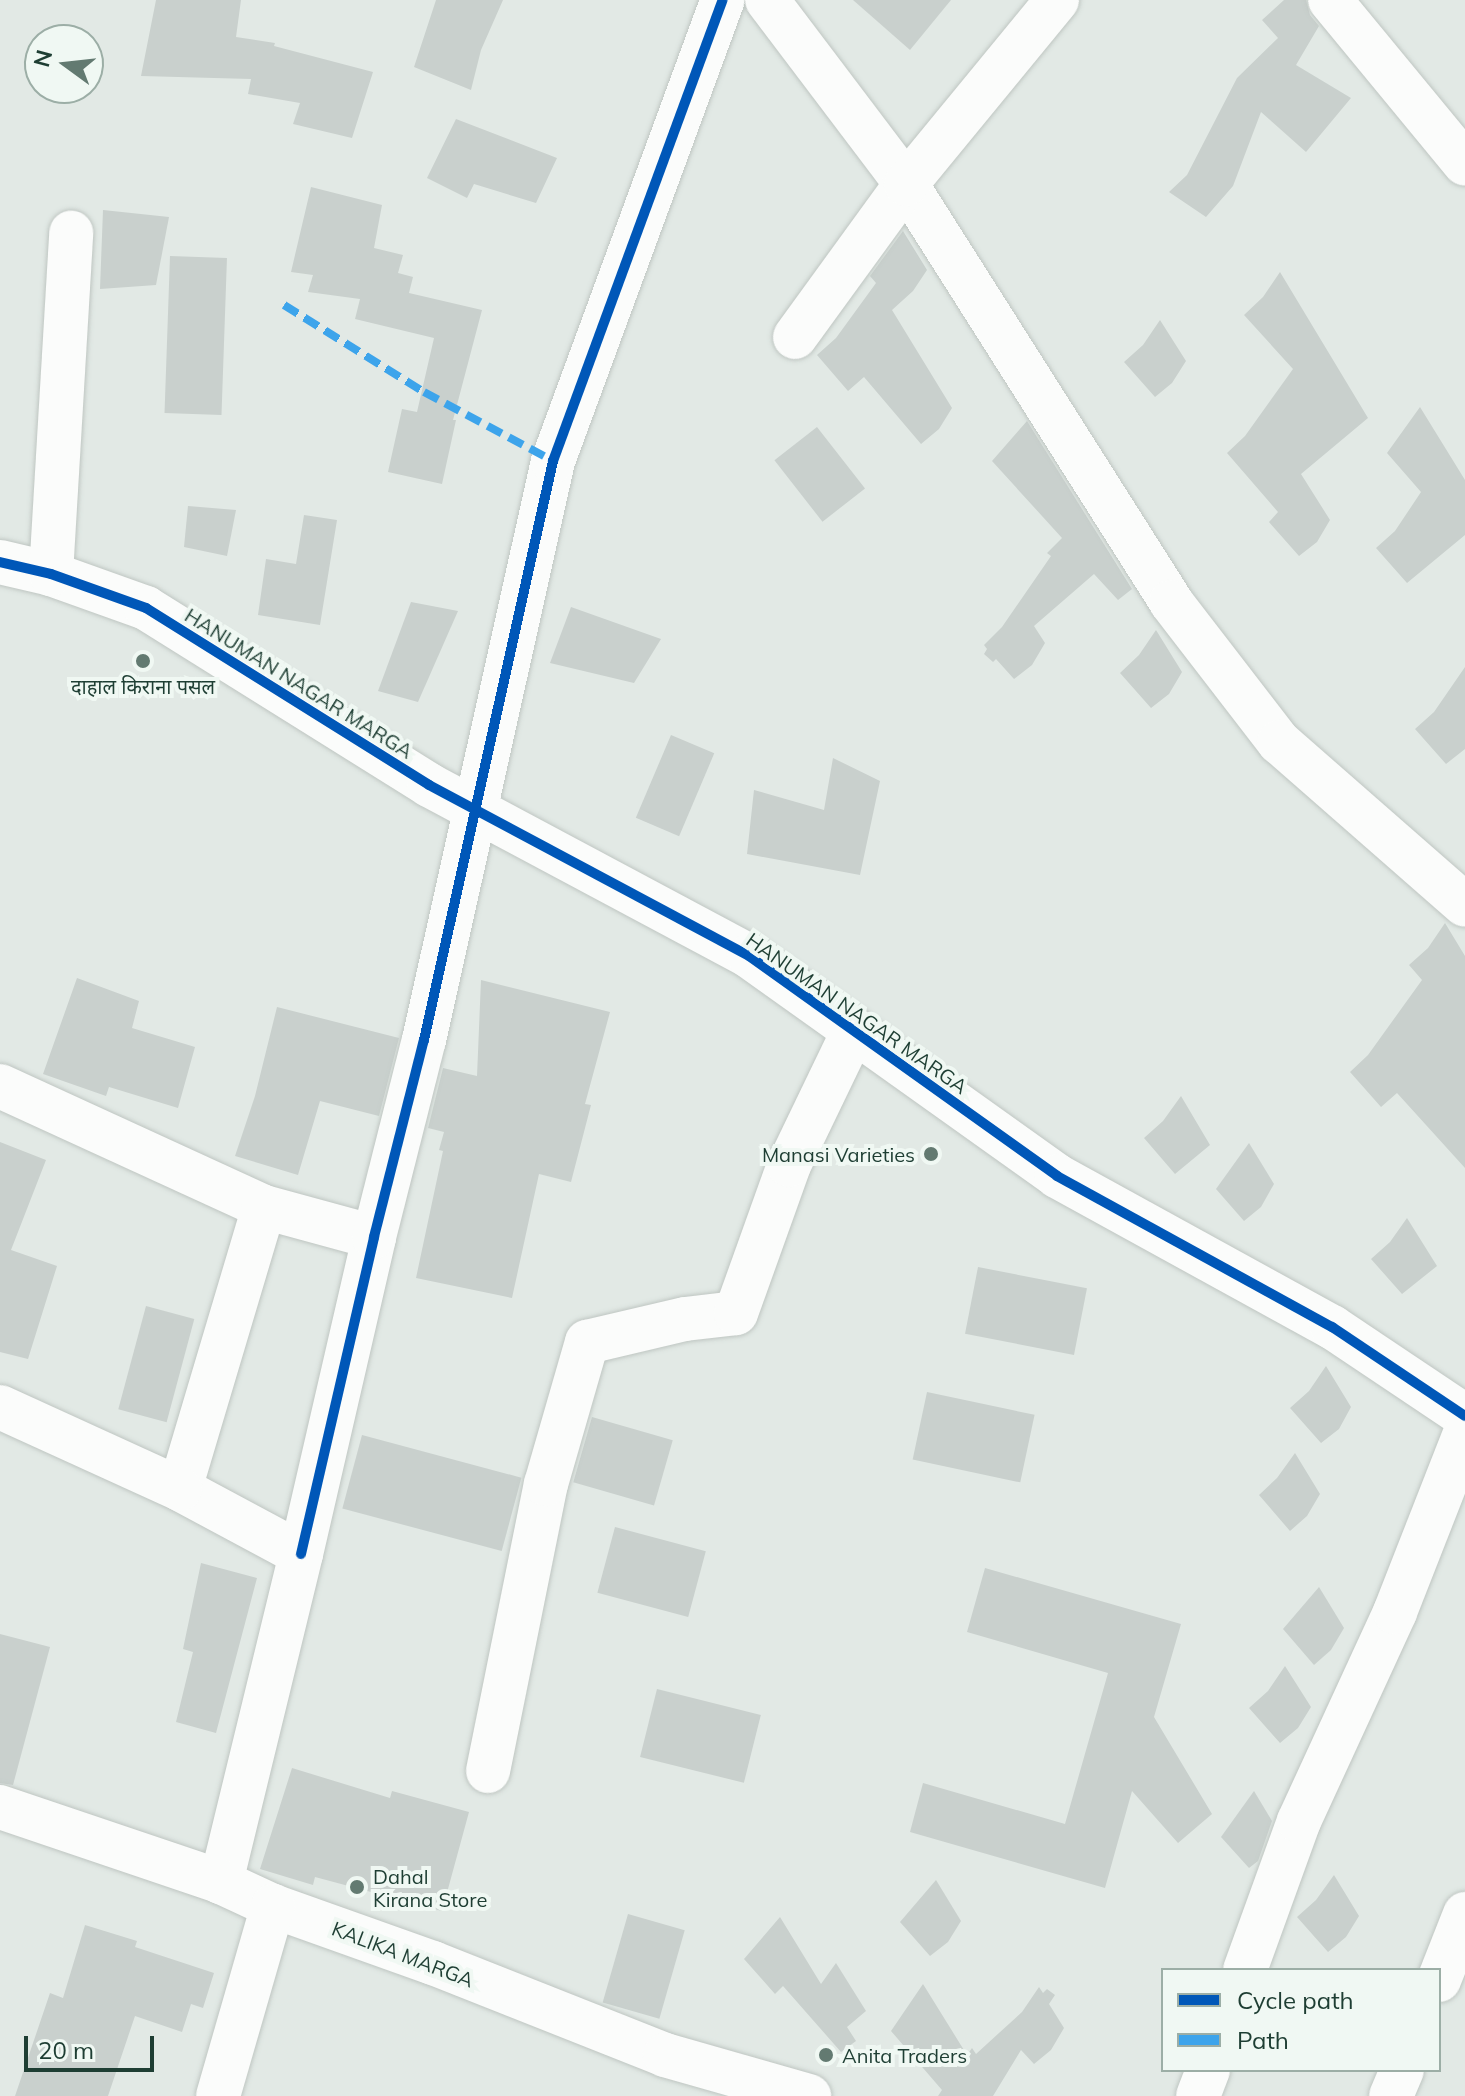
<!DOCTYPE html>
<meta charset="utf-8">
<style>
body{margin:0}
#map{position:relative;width:1465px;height:2096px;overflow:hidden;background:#e2e9e5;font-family:Mulish,"Noto Sans Devanagari",sans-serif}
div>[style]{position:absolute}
.building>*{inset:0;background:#c9d0cd;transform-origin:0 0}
.roads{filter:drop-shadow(0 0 2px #bfc6c2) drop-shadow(0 0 2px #bfc6c2)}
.minor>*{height:44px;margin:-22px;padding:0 22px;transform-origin:22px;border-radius:22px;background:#fbfcfb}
.quiet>*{height:8px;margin-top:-4px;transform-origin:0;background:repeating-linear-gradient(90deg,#3da4eb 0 16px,transparent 0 24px)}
.cycleway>*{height:10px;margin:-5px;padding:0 5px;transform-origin:5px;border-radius:5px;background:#0057b8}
.dots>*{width:22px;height:22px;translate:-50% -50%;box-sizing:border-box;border:4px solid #f0f8f3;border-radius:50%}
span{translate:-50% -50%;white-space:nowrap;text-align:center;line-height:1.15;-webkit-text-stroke:8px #f0f8f3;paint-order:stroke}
.street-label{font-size:20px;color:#1e3e33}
.poi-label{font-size:20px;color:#1e3e33}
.right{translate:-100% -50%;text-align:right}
.left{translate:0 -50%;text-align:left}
.legend{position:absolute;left:1161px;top:1968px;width:280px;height:104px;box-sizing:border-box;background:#f0f8f3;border:2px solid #9caea6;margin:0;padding:10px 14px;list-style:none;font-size:24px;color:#1e3e33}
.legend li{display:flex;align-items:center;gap:16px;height:40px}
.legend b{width:40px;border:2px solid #9caea6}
.north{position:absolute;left:24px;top:24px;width:80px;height:80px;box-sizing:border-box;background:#f0f8f3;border:2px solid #9caea6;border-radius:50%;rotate:285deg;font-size:22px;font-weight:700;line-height:32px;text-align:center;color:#1e3e33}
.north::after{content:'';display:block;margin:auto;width:28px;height:36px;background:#637a71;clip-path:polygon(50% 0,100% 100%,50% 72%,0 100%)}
.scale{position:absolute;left:24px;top:2036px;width:130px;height:36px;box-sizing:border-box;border:4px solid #1e3e33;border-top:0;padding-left:10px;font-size:24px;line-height:28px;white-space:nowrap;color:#1e3e33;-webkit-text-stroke:6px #f0f8f3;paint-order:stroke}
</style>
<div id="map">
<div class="building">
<i style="clip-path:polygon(156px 0,241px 0,236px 37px,275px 43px,274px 46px,373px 72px,352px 138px,293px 124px,300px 103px,248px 94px,251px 79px,141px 76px)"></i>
<i style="clip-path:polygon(436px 0,503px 0,481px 50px,471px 90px,414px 67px)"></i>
<i style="clip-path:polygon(853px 0,951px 0,910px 50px)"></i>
<i style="clip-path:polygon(1284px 0,1306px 0,1310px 15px,1319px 26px,1296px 65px,1351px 98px,1306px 152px,1261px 112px,1233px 186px,1206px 217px,1169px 192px,1187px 175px,1237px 78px,1278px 38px,1262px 20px)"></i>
<i style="clip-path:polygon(456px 119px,557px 158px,536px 203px,474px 184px,467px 198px,427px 178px)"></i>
<i style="clip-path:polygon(311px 187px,382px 205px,374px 248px,403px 255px,398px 273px,413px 277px,409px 293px,482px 310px,453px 420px,456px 420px,442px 484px,388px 472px,402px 409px,417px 412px,434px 338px,355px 319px,360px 299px,308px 292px,313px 275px,291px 272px)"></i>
<i style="clip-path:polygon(103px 210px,169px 217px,156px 285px,100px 289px)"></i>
<i style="clip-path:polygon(903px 231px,927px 270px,913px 291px,892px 310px,952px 408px,939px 429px,921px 444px,864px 377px,848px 391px,817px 355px,836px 338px,876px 283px,870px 276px)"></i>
<i style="left:170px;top:256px;width:57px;height:157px;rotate:2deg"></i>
<i style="clip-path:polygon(1280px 272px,1368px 418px,1301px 474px,1330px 520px,1317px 542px,1299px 556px,1269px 522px,1278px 512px,1227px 453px,1245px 436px,1293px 369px,1244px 315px,1263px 297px)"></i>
<i style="clip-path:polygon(1160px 320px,1186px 361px,1172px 383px,1155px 397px,1124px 362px,1143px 345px)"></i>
<i style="clip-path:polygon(1420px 407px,1465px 480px,1465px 535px,1407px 583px,1376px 548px,1395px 531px,1421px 492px,1387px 453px)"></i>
<i style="clip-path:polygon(1027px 421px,1132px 589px,1118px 600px,1094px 574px,1034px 626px,1045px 643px,1032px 665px,1014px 679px,996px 659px,993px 662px,984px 654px,987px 649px,984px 645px,1002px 627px,1051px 556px,1047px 553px,1062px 538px,992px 461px)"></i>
<i style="left:817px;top:427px;width:78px;height:54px;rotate:52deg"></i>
<i style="clip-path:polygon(188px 506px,236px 510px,227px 556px,184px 547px)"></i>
<i style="clip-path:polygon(304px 515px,337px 520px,320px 625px,258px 615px,266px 559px,296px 564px)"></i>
<i style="clip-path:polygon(411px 602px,458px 611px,418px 702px,378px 691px)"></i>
<i style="clip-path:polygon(571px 607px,661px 639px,634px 683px,550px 663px)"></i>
<i style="clip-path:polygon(1156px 630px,1182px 672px,1169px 694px,1151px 708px,1120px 673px,1139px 655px)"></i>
<i style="clip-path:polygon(1465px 667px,1465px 749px,1446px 764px,1415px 729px,1434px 712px)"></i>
<i style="left:671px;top:735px;width:47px;height:90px;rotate:23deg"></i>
<i style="clip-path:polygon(833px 758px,880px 781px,860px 875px,747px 854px,754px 790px,824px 810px)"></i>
<i style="clip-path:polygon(1445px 923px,1465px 956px,1465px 1168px,1397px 1093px,1381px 1107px,1350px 1072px,1368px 1055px,1422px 980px,1409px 965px,1428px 948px)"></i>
<i style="clip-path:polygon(77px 978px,139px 1001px,132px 1028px,195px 1047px,178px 1108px,109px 1087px,106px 1096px,43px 1074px)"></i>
<i style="clip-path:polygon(481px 980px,610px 1012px,585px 1104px,591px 1105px,571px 1182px,539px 1174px,512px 1298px,416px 1278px,443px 1151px,439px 1150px,444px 1132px,428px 1128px,443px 1068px,477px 1076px)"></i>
<i style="clip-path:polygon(277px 1007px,399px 1038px,379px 1116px,320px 1101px,298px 1175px,235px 1156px,255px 1096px)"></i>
<i style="clip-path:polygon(1181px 1096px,1210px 1145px,1175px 1174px,1144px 1138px,1163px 1121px)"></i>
<i style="clip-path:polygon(0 1142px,46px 1160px,11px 1250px,57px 1266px,28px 1359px,0 1352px)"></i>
<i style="clip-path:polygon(1249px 1143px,1274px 1184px,1261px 1207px,1244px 1221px,1216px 1189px)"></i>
<i style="clip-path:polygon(1407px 1218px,1437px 1266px,1402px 1294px,1371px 1259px,1390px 1242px)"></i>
<i style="left:978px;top:1267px;width:111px;height:68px;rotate:11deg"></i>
<i style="left:146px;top:1306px;width:50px;height:107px;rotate:15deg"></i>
<i style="clip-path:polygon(1326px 1366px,1351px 1407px,1339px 1429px,1321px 1443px,1290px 1408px,1309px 1391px)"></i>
<i style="left:927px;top:1392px;width:110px;height:69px;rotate:12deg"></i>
<i style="left:592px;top:1417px;width:84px;height:68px;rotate:16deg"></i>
<i style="left:362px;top:1435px;width:165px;height:76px;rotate:15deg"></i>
<i style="clip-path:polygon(1295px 1453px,1320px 1494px,1307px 1516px,1290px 1531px,1259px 1495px,1277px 1478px)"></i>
<i style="left:615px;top:1527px;width:94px;height:68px;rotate:15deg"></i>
<i style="clip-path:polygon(201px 1563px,257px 1578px,216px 1733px,176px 1722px,193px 1652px,183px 1649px)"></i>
<i style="clip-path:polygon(985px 1568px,1181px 1624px,1154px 1717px,1212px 1814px,1178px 1843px,1132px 1791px,1105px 1888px,910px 1832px,923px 1783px,1065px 1824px,1108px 1673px,967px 1632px)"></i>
<i style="clip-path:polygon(1319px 1587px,1344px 1628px,1331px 1650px,1314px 1665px,1283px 1629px)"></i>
<i style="clip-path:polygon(0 1634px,50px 1647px,13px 1785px,0 1783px)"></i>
<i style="clip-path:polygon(1285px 1666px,1311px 1707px,1298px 1728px,1280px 1743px,1249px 1708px,1268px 1691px)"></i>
<i style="left:657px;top:1689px;width:107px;height:70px;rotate:14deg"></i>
<i style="clip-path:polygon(292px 1768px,390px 1798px,392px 1791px,469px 1812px,442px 1911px,315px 1877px,313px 1885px,260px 1869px)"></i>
<i style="clip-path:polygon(1254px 1791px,1272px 1821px,1258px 1861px,1249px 1868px,1221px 1837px)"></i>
<i style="clip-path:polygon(1334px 1875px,1359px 1916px,1346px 1937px,1328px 1952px,1297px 1917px,1316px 1900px)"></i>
<i style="clip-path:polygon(936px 1880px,961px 1921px,948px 1942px,930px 1956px,900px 1922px)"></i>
<i style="left:628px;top:1914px;width:59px;height:92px;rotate:16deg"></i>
<i style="clip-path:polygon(780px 1917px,821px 1984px,836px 1963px,866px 2011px,847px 2027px,856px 2041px,841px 2052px,783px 1986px,775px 1994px,744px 1959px)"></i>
<i style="clip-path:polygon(85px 1925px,137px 1941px,135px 1947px,214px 1973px,203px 2008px,191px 2004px,182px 2032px,135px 2016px,108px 2096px,15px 2096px,50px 1993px,63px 1998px)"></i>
<i style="clip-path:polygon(923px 1984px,967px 2055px,972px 2048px,976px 2054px,1022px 2012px,1039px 1987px,1043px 1993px,1047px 1989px,1055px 1995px,1049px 2004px,1064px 2028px,1051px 2050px,1034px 2064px,1021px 2050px,993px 2096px,938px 2096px,942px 2090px,891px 2031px)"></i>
</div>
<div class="roads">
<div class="minor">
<i style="left:767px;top:0;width:231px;rotate:52.9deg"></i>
<i style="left:906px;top:184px;width:495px;rotate:57.6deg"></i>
<i style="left:1171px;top:602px;width:177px;rotate:52.4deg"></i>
<i style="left:1279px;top:742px;width:247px;rotate:41.2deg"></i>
<i style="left:1330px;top:0;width:212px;rotate:50.5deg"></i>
<i style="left:795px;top:337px;width:189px;rotate:-54deg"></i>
<i style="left:906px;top:184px;width:238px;rotate:-50.6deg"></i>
<i style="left:0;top:562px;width:52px;rotate:13.2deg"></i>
<i style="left:51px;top:574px;width:101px;rotate:19.7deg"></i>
<i style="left:146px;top:608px;width:334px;rotate:32deg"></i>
<i style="left:429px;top:785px;width:363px;rotate:28.1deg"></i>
<i style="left:749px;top:956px;width:379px;rotate:35.5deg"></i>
<i style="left:1057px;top:1176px;width:314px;rotate:28.8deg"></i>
<i style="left:1332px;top:1327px;width:160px;rotate:33.8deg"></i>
<i style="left:51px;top:574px;width:342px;rotate:-86.6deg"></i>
<i style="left:0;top:1086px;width:290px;rotate:24.6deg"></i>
<i style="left:264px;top:1207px;width:294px;rotate:106.6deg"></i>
<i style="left:180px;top:1489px;width:137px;rotate:28.2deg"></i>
<i style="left:301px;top:1554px;width:338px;rotate:103.7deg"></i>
<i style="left:264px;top:1207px;width:114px;rotate:15.3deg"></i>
<i style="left:0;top:1407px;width:198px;rotate:24.5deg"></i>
<i style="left:301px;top:1554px;width:325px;rotate:-77deg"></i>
<i style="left:374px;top:1237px;width:203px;rotate:-75.8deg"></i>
<i style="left:424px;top:1040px;width:593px;rotate:-77.44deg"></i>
<i style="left:553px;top:461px;width:491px;rotate:-69.8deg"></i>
<i style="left:488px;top:1771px;width:293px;rotate:-78.6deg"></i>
<i style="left:546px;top:1484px;width:148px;rotate:-73.9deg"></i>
<i style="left:587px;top:1342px;width:101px;rotate:-13.2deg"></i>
<i style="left:685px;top:1319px;width:51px;rotate:-6.7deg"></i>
<i style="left:736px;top:1313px;width:157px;rotate:-70.3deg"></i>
<i style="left:789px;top:1165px;width:150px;rotate:-64.3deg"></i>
<i style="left:0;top:1807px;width:233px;rotate:18.7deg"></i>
<i style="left:221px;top:1882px;width:57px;rotate:24.8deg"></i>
<i style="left:273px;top:1906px;width:170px;rotate:19.6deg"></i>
<i style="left:433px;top:1963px;width:250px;rotate:21.6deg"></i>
<i style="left:665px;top:2055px;width:150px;rotate:15.9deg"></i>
<i style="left:1245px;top:1970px;width:158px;rotate:-70.1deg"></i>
<i style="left:1299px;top:1821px;width:230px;rotate:-65.3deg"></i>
<i style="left:1395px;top:1612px;width:192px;rotate:-68.6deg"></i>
<i style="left:1439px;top:1980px;width:71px;rotate:-68.5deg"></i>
<i style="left:218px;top:2096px;width:198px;rotate:-73.9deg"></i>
<i style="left:1198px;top:2096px;width:28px;rotate:-69deg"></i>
<i style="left:1391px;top:2096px;width:28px;rotate:-67deg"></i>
</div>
</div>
<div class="quiet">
<i style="left:284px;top:305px;width:165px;rotate:31.9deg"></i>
<i style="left:424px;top:392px;width:146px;rotate:28.1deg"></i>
</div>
<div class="cycleway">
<i style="left:0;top:562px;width:52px;rotate:13.2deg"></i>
<i style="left:51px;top:574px;width:101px;rotate:19.7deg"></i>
<i style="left:146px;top:608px;width:334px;rotate:32deg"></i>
<i style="left:429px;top:785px;width:363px;rotate:28.1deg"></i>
<i style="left:749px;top:956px;width:379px;rotate:35.5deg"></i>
<i style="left:1057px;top:1176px;width:314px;rotate:28.8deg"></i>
<i style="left:1332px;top:1327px;width:160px;rotate:33.8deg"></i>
<i style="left:301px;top:1554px;width:325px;rotate:-77deg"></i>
<i style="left:374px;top:1237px;width:203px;rotate:-75.8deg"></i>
<i style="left:424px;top:1040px;width:593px;rotate:-77.44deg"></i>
<i style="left:553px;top:461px;width:491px;rotate:-69.8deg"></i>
</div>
<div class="dots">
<i style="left:143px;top:661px;background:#637a71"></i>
<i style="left:931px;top:1154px;background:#637a71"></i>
<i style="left:357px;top:1887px;background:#637a71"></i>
<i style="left:826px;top:2055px;background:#637a71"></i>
</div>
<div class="street-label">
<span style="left:299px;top:683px;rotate:32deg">HANUMAN NAGAR MARGA</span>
<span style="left:857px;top:1013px;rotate:35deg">HANUMAN NAGAR MARGA</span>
<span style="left:403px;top:1954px;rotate:21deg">KALIKA MARGA</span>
</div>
<div class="poi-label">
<span style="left:143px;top:686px">दाहाल किराना पसल</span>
<span class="right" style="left:915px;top:1154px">Manasi Varieties</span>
<span class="left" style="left:373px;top:1888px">Dahal<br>Kirana Store</span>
<span class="left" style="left:842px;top:2055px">Anita Traders</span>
</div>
<ul class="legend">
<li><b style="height:10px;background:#0057b8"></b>Cycle path</li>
<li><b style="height:10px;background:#3da4eb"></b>Path</li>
</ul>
<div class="north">N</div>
<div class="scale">20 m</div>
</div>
